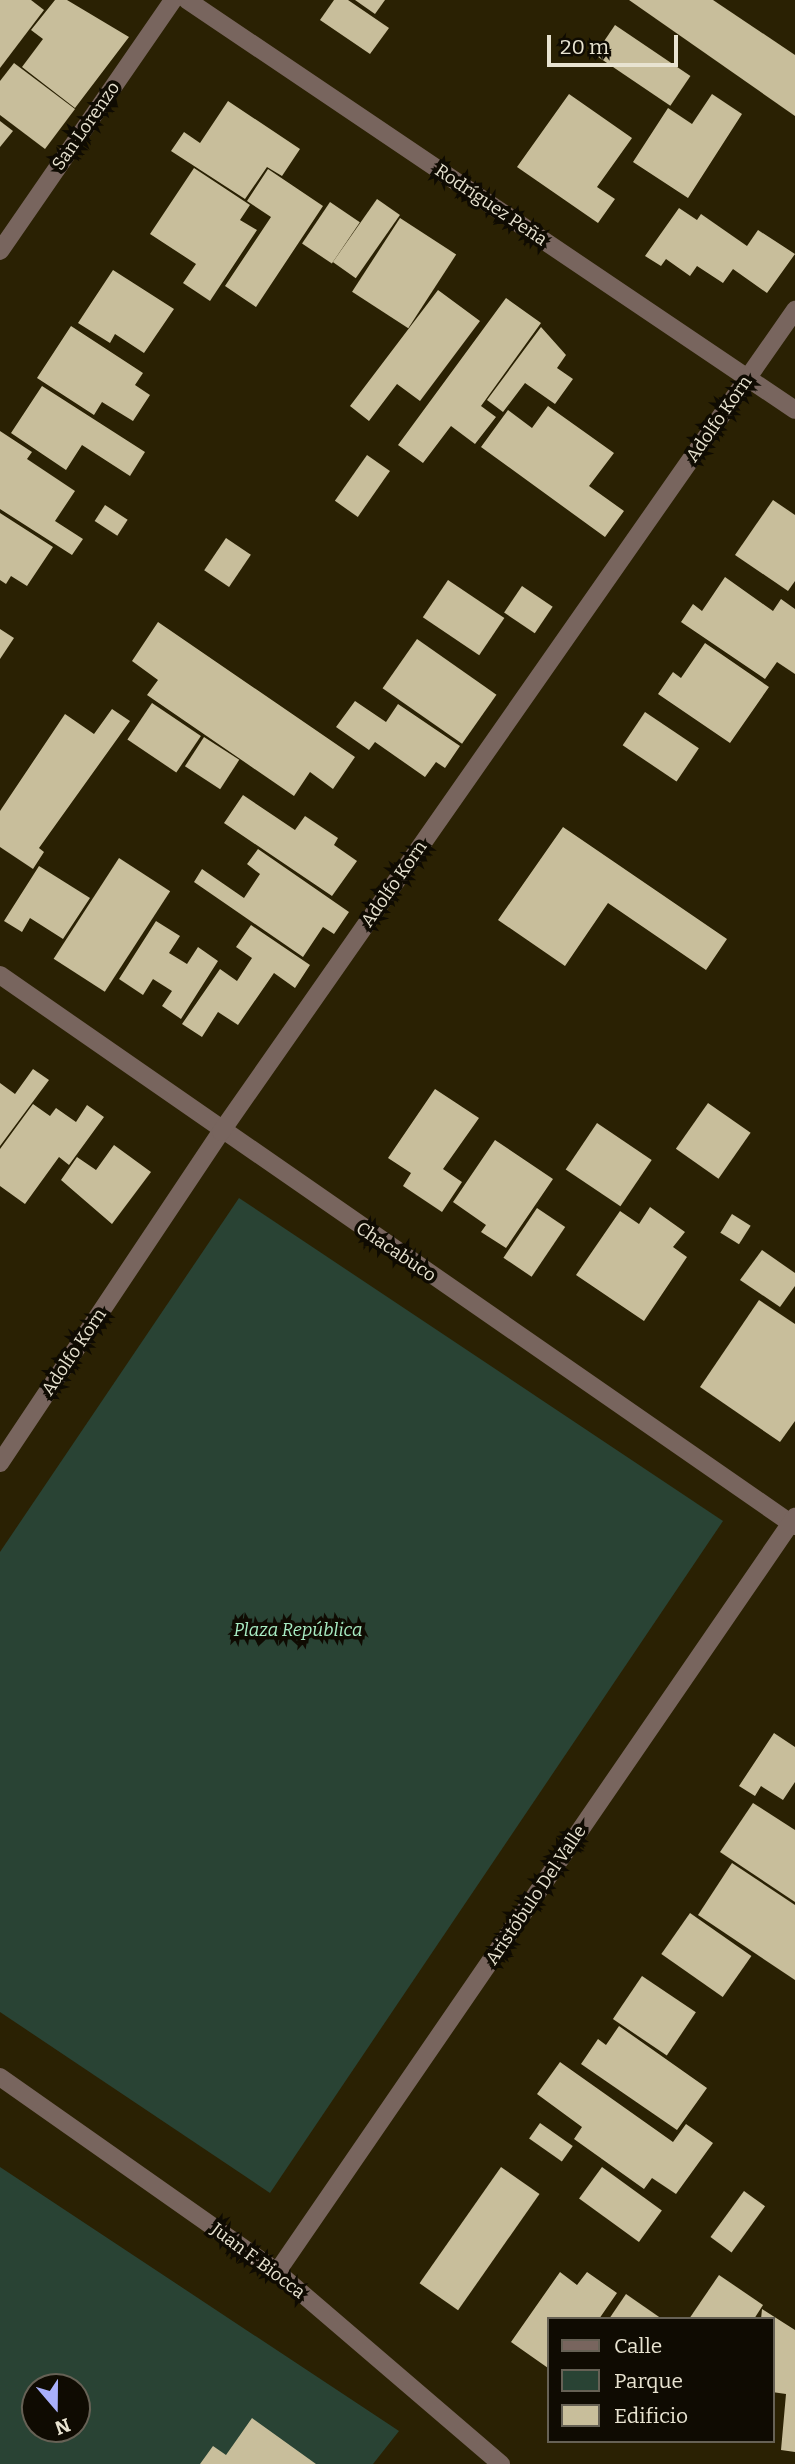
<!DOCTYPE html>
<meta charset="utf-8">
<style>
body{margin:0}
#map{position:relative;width:795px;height:2464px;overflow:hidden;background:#2a2103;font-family:Bitter,serif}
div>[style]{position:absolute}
.green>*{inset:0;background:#294334}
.building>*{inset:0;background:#c8be9b;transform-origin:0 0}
.minor>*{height:18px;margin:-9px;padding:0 9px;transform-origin:9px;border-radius:9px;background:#78655e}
span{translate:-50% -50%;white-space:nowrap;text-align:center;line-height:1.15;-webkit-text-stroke:7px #0f0b02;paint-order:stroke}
.street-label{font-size:18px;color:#e8e3d1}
.park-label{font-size:18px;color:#a9edc4;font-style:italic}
.legend{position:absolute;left:547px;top:2317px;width:228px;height:126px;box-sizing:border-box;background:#0f0b02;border:2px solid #666155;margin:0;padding:9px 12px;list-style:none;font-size:21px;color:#e8e3d1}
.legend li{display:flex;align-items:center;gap:14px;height:35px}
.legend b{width:35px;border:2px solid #666155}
.north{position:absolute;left:21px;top:2373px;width:70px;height:70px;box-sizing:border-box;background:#0f0b02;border:2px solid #666155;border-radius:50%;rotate:160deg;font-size:19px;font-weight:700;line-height:28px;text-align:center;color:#e8e3d1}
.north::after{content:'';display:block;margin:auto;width:24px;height:32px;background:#a9b0fc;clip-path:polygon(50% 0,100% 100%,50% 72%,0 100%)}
.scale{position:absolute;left:547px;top:35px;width:131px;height:32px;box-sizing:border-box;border:4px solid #e8e3d1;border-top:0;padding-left:9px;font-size:21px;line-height:24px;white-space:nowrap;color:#e8e3d1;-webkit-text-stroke:5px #0f0b02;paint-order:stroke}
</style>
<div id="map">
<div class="green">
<i style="clip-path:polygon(239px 1198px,723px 1521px,270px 2193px,0 2012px,0 1552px)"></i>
<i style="clip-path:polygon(evenodd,0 2167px,399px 2431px,373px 2464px,0 2464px,0 2167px,35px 2387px,77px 2387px,77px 2429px,35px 2429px,35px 2387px)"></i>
</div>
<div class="building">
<i style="clip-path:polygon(0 0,31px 0,44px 10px,0 68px)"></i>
<i style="clip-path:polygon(55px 0,67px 0,129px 37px,75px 108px,22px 67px,43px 39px,31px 30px)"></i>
<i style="clip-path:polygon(334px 0,348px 0,389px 28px,370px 54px,320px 20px)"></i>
<i style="clip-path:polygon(355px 0,385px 0,375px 14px)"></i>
<i style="clip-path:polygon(629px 0,713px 0,795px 55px,795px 116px)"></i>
<i style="left:615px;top:25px;width:91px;height:36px;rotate:34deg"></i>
<i style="clip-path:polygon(14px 63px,75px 109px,45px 149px,0 115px,0 81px)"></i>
<i style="clip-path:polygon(569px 94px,632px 138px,597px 187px,615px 199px,598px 223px,517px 167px)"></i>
<i style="clip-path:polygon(712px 94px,742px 114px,688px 198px,633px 162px,668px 108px,692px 124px)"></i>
<i style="clip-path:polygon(228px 101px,300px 149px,282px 176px,267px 167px,245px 199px,171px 151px,184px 132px,200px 143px)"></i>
<i style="clip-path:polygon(0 121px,13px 131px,0 147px)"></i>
<i style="clip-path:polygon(194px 168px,250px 205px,240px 220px,257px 230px,210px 301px,183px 283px,196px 264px,150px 234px)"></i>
<i style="clip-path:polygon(268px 169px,323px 206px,256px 307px,225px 286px,271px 217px,247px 201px)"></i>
<i style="left:377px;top:199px;width:28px;height:77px;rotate:35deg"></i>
<i style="left:330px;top:202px;width:36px;height:50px;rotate:34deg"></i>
<i style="clip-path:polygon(679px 208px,697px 220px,701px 214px,747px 246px,758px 230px,795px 254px,767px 293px,733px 269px,723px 283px,697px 266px,690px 276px,666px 259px,661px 266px,645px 256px)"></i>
<i style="left:400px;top:218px;width:67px;height:88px;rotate:33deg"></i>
<i style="clip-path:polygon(113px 270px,174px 309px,144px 353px,115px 334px,110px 343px,78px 323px)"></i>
<i style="clip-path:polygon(438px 290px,480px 321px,420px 401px,397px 384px,369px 421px,350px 406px)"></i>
<i style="clip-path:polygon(506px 298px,541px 323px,481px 406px,496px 417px,475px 444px,451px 426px,423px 463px,398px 445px)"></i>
<i style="clip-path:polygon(71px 326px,143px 373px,135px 385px,150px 395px,133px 421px,102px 402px,94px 415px,37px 378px)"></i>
<i style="clip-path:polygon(541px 327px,566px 355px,557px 368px,573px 379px,555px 404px,525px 383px,503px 412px,487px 400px)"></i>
<i style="clip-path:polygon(42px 386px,145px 452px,130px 476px,82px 445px,66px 470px,11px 433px)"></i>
<i style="clip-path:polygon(548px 406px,614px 453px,589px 486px,624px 511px,605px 537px,481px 447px,508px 410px,532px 428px)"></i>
<i style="clip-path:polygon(0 431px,32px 452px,27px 459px,75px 491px,55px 521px,83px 539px,72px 555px,0 509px)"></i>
<i style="left:367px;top:455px;width:28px;height:56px;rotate:35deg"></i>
<i style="clip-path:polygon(773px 500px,795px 515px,795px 581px,788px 591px,735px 555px)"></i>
<i style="left:105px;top:505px;width:27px;height:19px;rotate:33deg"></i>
<i style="clip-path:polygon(0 513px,53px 547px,27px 586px,11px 576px,6px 584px,0 580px)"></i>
<i style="left:226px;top:538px;width:30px;height:39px;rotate:34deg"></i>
<i style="clip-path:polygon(725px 577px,773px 611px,781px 599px,795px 609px,795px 674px,777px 662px,765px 679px,681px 622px,693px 604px,702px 611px)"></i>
<i style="left:448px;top:580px;width:68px;height:45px;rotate:34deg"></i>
<i style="left:522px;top:586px;width:37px;height:32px;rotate:34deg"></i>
<i style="clip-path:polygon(158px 622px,355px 757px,333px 789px,310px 772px,294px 796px,147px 695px,158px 680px,132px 661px)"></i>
<i style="clip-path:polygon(0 629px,14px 638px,0 659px)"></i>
<i style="left:417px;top:639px;width:97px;height:60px;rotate:35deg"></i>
<i style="clip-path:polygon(705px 643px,769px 687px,730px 743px,658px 694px,673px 672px,681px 678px)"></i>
<i style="clip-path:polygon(355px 701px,386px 722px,398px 704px,460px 746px,445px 768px,436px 762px,425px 777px,375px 742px,369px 750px,336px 727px)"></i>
<i style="left:152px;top:703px;width:59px;height:44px;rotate:34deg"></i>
<i style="clip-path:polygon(112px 709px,130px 721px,39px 848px,44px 852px,33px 869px,0 847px,0 811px,65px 714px,94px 734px)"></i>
<i style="left:645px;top:712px;width:65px;height:40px;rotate:34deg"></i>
<i style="left:204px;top:737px;width:42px;height:35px;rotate:33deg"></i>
<i style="clip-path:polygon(243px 795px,295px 830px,305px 816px,338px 838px,334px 845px,357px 861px,332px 896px,224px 823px)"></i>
<i style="clip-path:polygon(563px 827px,727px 939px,706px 970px,608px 903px,565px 966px,498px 920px)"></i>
<i style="clip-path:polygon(258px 849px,349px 912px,334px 934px,323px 927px,303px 957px,194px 882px,202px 869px,244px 898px,260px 874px,247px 864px)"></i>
<i style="left:119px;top:858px;width:61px;height:120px;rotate:33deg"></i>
<i style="clip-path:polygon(39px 866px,90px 898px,63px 939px,30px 918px,22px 932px,4px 921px)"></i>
<i style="clip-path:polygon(156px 921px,180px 936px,169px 953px,187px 964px,198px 947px,218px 961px,181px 1019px,162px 1006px,172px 991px,153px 979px,143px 995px,119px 979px)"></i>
<i style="clip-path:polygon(251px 925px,310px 965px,295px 988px,274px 973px,238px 1025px,218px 1012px,202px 1037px,182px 1024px,220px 969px,237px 981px,252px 958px,236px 947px)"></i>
<i style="clip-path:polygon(33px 1069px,49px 1080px,0 1146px,0 1083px,15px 1094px)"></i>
<i style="clip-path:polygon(435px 1089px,479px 1118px,443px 1169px,462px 1182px,442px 1212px,403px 1186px,411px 1173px,388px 1158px)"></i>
<i style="left:708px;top:1103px;width:52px;height:56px;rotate:35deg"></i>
<i style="clip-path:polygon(33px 1104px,50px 1116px,56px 1108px,76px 1122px,87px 1105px,104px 1117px,69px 1165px,59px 1157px,25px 1204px,0 1186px,0 1149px)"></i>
<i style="left:597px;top:1123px;width:66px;height:56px;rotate:34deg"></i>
<i style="clip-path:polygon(495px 1140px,553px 1179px,506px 1248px,481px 1232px,486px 1225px,453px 1202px)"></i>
<i style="clip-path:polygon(114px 1145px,151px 1172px,112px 1224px,61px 1180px,77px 1157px,96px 1170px)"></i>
<i style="clip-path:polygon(650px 1207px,685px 1232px,673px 1247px,687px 1257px,644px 1321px,576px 1275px,620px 1211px,639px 1224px)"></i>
<i style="left:537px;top:1208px;width:34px;height:60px;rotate:34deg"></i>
<i style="left:732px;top:1214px;width:22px;height:22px;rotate:32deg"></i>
<i style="clip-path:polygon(762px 1250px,795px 1273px,795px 1286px,780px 1307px,740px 1280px)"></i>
<i style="clip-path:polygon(759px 1300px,795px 1324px,795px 1421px,780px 1442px,700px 1387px)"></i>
<i style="clip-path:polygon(774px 1733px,795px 1747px,795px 1782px,783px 1800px,761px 1786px,755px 1796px,739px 1786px)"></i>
<i style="clip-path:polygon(753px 1803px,795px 1830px,795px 1902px,720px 1852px)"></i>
<i style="clip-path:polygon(732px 1863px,795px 1905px,795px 1980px,698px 1915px)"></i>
<i style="left:690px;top:1913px;width:75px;height:50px;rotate:35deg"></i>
<i style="left:642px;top:1976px;width:65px;height:52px;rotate:34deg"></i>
<i style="clip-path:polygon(619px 2026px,707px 2088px,677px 2130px,581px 2064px,598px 2039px,606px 2045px)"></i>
<i style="clip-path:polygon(560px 2062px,673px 2142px,686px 2124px,713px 2143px,676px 2194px,652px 2178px,644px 2189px,574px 2139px,582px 2127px,537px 2094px)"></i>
<i style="left:540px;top:2123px;width:40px;height:19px;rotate:35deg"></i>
<i style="left:501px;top:2167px;width:47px;height:142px;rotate:35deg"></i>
<i style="left:602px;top:2167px;width:74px;height:39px;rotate:36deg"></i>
<i style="left:744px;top:2191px;width:26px;height:57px;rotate:36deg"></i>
<i style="clip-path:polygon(560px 2272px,577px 2285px,587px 2272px,617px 2293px,599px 2319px,548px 2319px,548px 2368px,511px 2342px)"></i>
<i style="clip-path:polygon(719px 2275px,763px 2305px,754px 2319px,689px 2319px)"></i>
<i style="clip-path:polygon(626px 2294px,662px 2319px,609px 2319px)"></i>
<i style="clip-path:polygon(762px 2309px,795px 2330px,795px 2452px,781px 2450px,786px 2394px,772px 2392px,772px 2319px,761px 2319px)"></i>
<i style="clip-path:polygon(252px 2418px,316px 2464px,200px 2464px,213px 2446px,226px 2455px)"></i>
</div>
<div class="minor">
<i style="left:187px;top:0;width:733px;rotate:33.99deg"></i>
<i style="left:0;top:251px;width:305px;rotate:-55.4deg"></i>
<i style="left:0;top:975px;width:967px;rotate:34.73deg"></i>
<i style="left:0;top:1463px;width:398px;rotate:-56.3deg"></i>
<i style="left:221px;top:1132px;width:1003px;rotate:-55.07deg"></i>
<i style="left:0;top:2077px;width:339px;rotate:35.1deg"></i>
<i style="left:277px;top:2272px;width:295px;rotate:40.6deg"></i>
<i style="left:277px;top:2272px;width:916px;rotate:-55.55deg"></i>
</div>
<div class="street-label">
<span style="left:86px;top:126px;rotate:-55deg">San Lorenzo</span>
<span style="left:491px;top:205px;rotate:34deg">Rodríguez Peña</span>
<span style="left:719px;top:419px;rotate:-55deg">Adolfo Korn</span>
<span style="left:394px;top:884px;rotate:-55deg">Adolfo Korn</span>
<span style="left:396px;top:1252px;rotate:34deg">Chacabuco</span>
<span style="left:74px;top:1352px;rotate:-56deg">Adolfo Korn</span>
<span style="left:536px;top:1895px;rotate:-56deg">Aristóbulo Del Valle</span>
<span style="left:258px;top:2261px;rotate:37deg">Juan F. Biocca</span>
</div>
<div class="park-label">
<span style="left:298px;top:1630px">Plaza República</span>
</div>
<ul class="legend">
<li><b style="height:9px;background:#78655e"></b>Calle</li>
<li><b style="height:19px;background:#294334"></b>Parque</li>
<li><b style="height:19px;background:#c8be9b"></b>Edificio</li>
</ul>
<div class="north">N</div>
<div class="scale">20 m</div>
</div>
